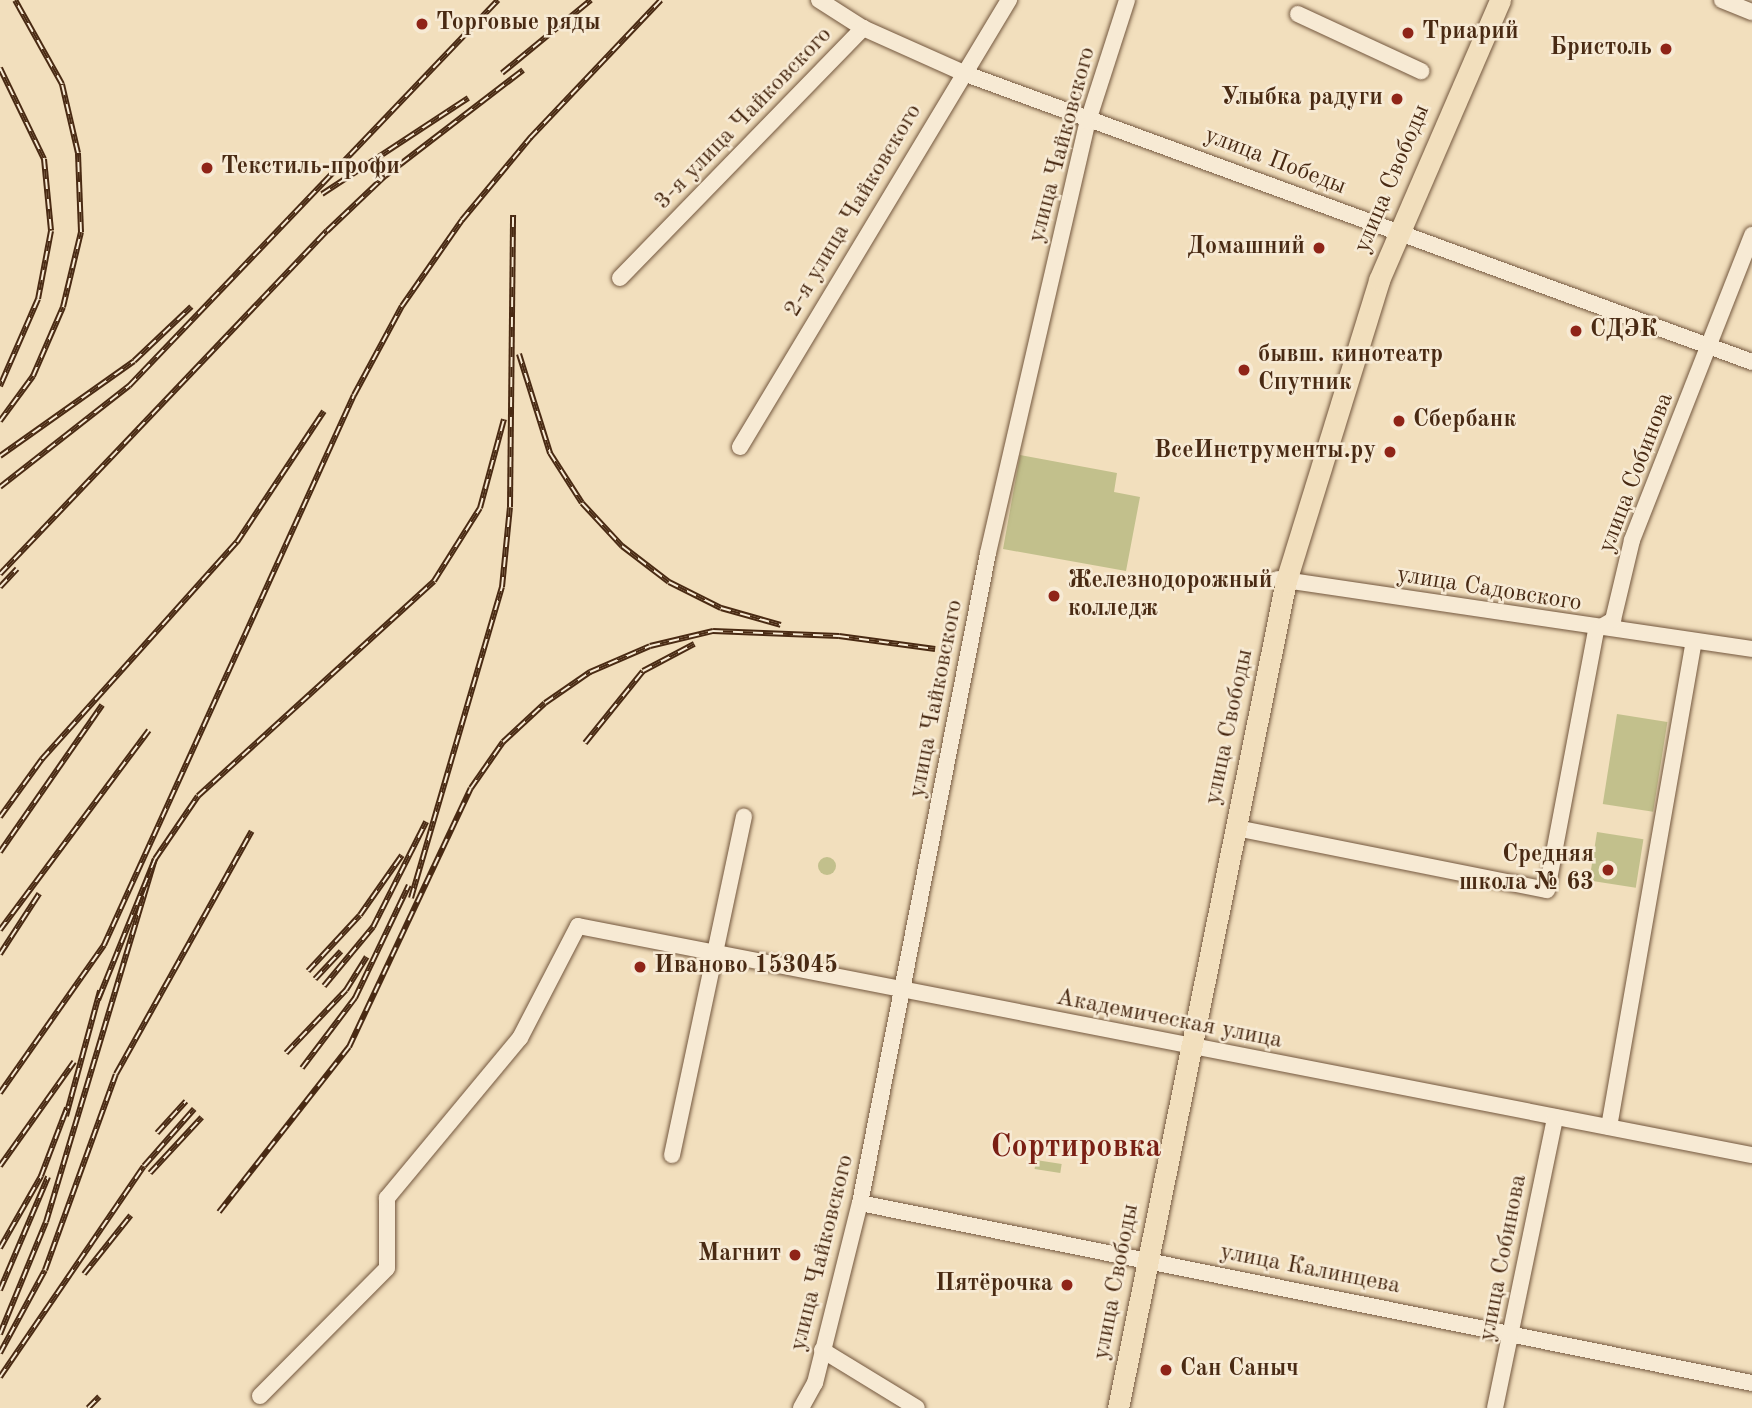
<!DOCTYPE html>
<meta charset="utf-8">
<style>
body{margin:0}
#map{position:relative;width:1752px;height:1408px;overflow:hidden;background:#f2dfbd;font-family:"Old Standard TT",serif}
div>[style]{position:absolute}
.green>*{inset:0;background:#c2c08c;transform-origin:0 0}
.round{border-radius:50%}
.roads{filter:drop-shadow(0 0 2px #73573e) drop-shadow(0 0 2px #73573e)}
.minor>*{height:16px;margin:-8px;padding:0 8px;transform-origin:8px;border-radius:8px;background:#f7ead4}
.major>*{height:21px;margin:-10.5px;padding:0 10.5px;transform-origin:10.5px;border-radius:10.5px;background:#f2dfbd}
.rail>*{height:6px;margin-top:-3px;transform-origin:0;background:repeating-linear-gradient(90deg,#f7ead4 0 10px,#492a13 0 20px);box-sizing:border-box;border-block:2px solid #492a13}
.dots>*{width:19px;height:19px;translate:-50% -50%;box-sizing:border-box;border:4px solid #f7ead4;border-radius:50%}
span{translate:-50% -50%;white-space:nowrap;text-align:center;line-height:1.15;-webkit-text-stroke:5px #f7ead4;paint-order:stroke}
.poi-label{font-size:24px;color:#492a13;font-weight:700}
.left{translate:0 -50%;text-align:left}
.right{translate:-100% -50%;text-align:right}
.street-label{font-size:24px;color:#492a13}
.district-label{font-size:32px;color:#7a1f14;font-weight:700}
</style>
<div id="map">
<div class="green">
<i style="clip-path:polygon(1020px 455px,1117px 473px,1114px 492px,1140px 497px,1126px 571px,1003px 549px)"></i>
<i style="left:1617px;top:714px;width:51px;height:91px;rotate:9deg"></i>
<i style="left:1597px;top:832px;width:47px;height:49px;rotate:9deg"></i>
<i class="round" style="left:818px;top:857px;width:18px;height:18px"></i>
<i style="left:1036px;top:1160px;width:26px;height:9px;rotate:9deg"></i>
</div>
<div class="roads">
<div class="minor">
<i style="left:819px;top:0;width:52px;rotate:32.5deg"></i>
<i style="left:863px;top:28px;width:113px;rotate:24.1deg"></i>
<i style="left:966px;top:74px;width:837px;rotate:20.12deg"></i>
<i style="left:1722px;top:0;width:32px;rotate:22deg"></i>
<i style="left:1298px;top:14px;width:136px;rotate:24.9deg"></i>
<i style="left:620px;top:278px;width:349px;rotate:-45.8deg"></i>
<i style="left:740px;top:447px;width:522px;rotate:-58.96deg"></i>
<i style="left:1278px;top:579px;width:479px;rotate:8.4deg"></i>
<i style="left:1236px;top:828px;width:317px;rotate:11.3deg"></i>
<i style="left:1547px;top:890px;width:265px;rotate:-79.3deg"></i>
<i style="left:1596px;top:630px;width:20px;rotate:-30deg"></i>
<i style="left:1613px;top:620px;width:82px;rotate:-76.6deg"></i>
<i style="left:1632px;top:540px;width:328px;rotate:-68.5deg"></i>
<i style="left:1609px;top:1127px;width:490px;rotate:-80.1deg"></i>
<i style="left:672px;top:1155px;width:346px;rotate:-78deg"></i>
<i style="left:860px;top:1203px;width:910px;rotate:11.41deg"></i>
<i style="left:822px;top:1350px;width:111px;rotate:31.4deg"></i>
<i style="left:260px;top:1396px;width:180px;rotate:-45.2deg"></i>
<i style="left:387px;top:1268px;width:70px;rotate:-90deg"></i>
<i style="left:387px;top:1198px;width:208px;rotate:-50.3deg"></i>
<i style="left:520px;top:1038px;width:126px;rotate:-62.6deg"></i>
<i style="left:578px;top:926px;width:1196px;rotate:11.04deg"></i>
<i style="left:801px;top:1408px;width:29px;rotate:-61deg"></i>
<i style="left:815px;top:1383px;width:186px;rotate:-76deg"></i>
<i style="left:860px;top:1203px;width:662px;rotate:-78.86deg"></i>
<i style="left:988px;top:553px;width:443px;rotate:-77deg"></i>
<i style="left:1088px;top:121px;width:127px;rotate:-72.1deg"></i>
<i style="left:1495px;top:1408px;width:297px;rotate:-78.3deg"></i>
</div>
<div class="major">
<i style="left:1118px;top:1408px;width:844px;rotate:-78.52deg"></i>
<i style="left:1286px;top:581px;width:315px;rotate:-72.8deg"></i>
<i style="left:1379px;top:280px;width:305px;rotate:-66.6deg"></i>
</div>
</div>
<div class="rail">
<i style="left:0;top:68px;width:101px;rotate:64.2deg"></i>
<i style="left:44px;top:159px;width:72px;rotate:84.4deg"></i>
<i style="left:51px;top:231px;width:69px;rotate:100.8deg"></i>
<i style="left:38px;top:299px;width:95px;rotate:113.6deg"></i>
<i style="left:502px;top:73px;width:115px;rotate:-39.4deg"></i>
<i style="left:322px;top:194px;width:175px;rotate:-33.3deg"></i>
<i style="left:519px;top:354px;width:104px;rotate:72.6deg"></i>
<i style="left:550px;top:453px;width:59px;rotate:57.4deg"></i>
<i style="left:582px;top:503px;width:59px;rotate:47.1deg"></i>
<i style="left:622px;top:546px;width:59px;rotate:37.5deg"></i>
<i style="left:669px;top:582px;width:58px;rotate:26.6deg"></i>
<i style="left:721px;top:608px;width:62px;rotate:15.8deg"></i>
<i style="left:0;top:421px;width:56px;rotate:-53.7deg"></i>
<i style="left:33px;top:376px;width:75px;rotate:-66.5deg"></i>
<i style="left:63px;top:307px;width:77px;rotate:-76.5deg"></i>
<i style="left:81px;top:232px;width:79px;rotate:-92.2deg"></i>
<i style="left:78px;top:153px;width:71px;rotate:-103.1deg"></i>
<i style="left:62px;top:84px;width:96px;rotate:-119.2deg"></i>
<i style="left:0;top:456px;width:164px;rotate:-35.3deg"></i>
<i style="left:134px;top:361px;width:79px;rotate:-43.5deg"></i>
<i style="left:0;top:487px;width:164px;rotate:-38.1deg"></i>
<i style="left:129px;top:386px;width:534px;rotate:-46.29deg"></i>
<i style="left:0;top:574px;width:474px;rotate:-46.4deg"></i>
<i style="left:327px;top:231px;width:80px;rotate:-43.5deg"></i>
<i style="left:385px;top:176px;width:174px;rotate:-37.5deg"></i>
<i style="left:0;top:587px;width:25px;rotate:-47deg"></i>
<i style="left:585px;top:743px;width:92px;rotate:-51.1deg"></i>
<i style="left:643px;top:671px;width:58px;rotate:-27.9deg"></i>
<i style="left:0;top:817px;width:72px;rotate:-54.1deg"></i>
<i style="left:42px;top:759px;width:292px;rotate:-48.1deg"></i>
<i style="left:237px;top:542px;width:157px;rotate:-56.4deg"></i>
<i style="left:0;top:852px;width:179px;rotate:-55.2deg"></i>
<i style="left:155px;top:859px;width:76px;rotate:-55.7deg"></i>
<i style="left:198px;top:796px;width:319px;rotate:-42.3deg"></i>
<i style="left:434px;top:581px;width:86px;rotate:-57.8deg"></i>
<i style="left:480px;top:508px;width:92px;rotate:-74.9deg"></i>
<i style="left:411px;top:898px;width:324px;rotate:-73.7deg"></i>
<i style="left:502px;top:587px;width:80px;rotate:-84.3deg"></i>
<i style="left:510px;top:507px;width:292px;rotate:-89.4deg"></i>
<i style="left:0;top:930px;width:249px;rotate:-53.3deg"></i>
<i style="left:0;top:954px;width:72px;rotate:-57deg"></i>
<i style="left:308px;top:971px;width:76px;rotate:-47.1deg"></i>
<i style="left:360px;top:915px;width:73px;rotate:-55deg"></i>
<i style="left:315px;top:979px;width:38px;rotate:-47deg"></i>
<i style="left:324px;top:986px;width:77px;rotate:-50.3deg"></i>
<i style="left:373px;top:927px;width:118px;rotate:-63.2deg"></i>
<i style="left:286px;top:1053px;width:87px;rotate:-46.4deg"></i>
<i style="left:346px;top:990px;width:39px;rotate:-58deg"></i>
<i style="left:302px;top:1068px;width:88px;rotate:-52.9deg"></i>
<i style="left:355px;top:998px;width:125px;rotate:-64.5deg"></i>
<i style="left:0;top:1093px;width:181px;rotate:-54.9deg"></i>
<i style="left:104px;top:945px;width:604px;rotate:-65.56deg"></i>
<i style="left:354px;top:395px;width:101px;rotate:-61.7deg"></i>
<i style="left:402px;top:306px;width:105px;rotate:-55.1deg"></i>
<i style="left:462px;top:220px;width:107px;rotate:-50.3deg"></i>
<i style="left:530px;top:138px;width:190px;rotate:-46.5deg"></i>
<i style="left:66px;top:1116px;width:130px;rotate:-74.8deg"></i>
<i style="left:157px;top:1133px;width:43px;rotate:-47.8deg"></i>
<i style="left:0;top:1166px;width:128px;rotate:-54.6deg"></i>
<i style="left:150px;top:1173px;width:76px;rotate:-47.1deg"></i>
<i style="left:219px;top:1212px;width:210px;rotate:-51.8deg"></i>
<i style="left:349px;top:1047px;width:286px;rotate:-64.8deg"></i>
<i style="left:471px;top:788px;width:56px;rotate:-55.2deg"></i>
<i style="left:503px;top:742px;width:57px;rotate:-42.9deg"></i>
<i style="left:545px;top:703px;width:55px;rotate:-34.6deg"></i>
<i style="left:590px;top:672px;width:65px;rotate:-23.4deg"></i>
<i style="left:650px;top:646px;width:65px;rotate:-13.4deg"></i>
<i style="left:713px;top:631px;width:126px;rotate:2.3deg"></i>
<i style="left:839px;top:636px;width:97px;rotate:7.7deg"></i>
<i style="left:0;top:1248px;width:83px;rotate:-60.3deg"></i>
<i style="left:41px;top:1176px;width:73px;rotate:-69.1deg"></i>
<i style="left:84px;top:1274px;width:75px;rotate:-51.5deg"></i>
<i style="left:0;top:1290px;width:123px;rotate:-67deg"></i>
<i style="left:0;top:1334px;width:121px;rotate:-67.7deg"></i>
<i style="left:46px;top:1222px;width:379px;rotate:-73.3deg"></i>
<i style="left:155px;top:859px;width:152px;rotate:112deg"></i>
<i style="left:0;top:1353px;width:94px;rotate:-61.5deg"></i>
<i style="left:45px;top:1270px;width:208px;rotate:-70.1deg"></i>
<i style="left:116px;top:1074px;width:278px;rotate:-60.8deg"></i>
<i style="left:0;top:1377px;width:255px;rotate:-55.7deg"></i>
<i style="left:144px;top:1166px;width:76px;rotate:-48.7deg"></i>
<i style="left:88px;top:1408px;width:16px;rotate:-45deg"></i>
</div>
<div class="dots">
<i style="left:422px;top:24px;background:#8f2418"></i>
<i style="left:1408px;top:33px;background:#8f2418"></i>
<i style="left:1666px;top:49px;background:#8f2418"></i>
<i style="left:1397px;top:99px;background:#8f2418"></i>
<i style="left:207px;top:168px;background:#8f2418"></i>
<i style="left:1319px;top:248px;background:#8f2418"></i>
<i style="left:1576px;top:331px;background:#8f2418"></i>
<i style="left:1244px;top:370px;background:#8f2418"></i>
<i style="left:1399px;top:421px;background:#8f2418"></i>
<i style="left:1390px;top:452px;background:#8f2418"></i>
<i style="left:1054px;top:596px;background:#8f2418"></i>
<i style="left:1608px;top:870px;background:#8f2418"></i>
<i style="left:640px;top:967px;background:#8f2418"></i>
<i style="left:795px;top:1255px;background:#8f2418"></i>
<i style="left:1067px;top:1285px;background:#8f2418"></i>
<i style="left:1166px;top:1370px;background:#8f2418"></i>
</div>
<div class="poi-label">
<span class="left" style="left:436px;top:24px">Торговые ряды</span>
<span class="left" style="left:1422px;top:33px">Триарий</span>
<span class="right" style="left:1652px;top:49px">Бристоль</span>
<span class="right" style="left:1383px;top:99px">Улыбка радуги</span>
<span class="left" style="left:221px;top:168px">Текстиль-профи</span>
<span class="right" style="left:1305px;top:248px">Домашний</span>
<span class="left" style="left:1590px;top:331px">СДЭК</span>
<span class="left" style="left:1258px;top:370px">бывш. кинотеатр<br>Спутник</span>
<span class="left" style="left:1413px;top:421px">Сбербанк</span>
<span class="right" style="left:1376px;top:452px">ВсеИнструменты.ру</span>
<span class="left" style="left:1068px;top:596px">Железнодорожный<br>колледж</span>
<span class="right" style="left:1594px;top:870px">Средняя<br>школа № 63</span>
<span class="left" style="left:654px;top:967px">Иваново 153045</span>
<span class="right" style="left:781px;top:1255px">Магнит</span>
<span class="right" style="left:1053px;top:1285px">Пятёрочка</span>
<span class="left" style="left:1180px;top:1370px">Сан Саныч</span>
</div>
<div class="street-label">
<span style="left:744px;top:119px;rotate:-46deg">3-я улица Чайковского</span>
<span style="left:1063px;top:145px;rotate:-75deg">улица Чайковского</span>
<span style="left:1275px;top:162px;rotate:21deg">улица Победы</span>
<span style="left:1393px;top:179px;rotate:-67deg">улица Свободы</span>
<span style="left:854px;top:211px;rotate:-59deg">2-я улица Чайковского</span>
<span style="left:1637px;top:473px;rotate:-69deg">улица Собинова</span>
<span style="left:1489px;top:590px;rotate:9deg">улица Садовского</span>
<span style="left:937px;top:699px;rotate:-79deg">улица Чайковского</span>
<span style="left:1230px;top:727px;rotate:-78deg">улица Свободы</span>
<span style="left:1169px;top:1020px;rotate:11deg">Академическая улица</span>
<span style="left:823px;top:1253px;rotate:-76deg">улица Чайковского</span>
<span style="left:1504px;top:1258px;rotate:-79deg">улица Собинова</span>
<span style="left:1310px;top:1270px;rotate:11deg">улица Калинцева</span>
<span style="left:1117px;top:1282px;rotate:-79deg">улица Свободы</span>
</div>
<div class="district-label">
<span style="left:1076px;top:1148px">Сортировка</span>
</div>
</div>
